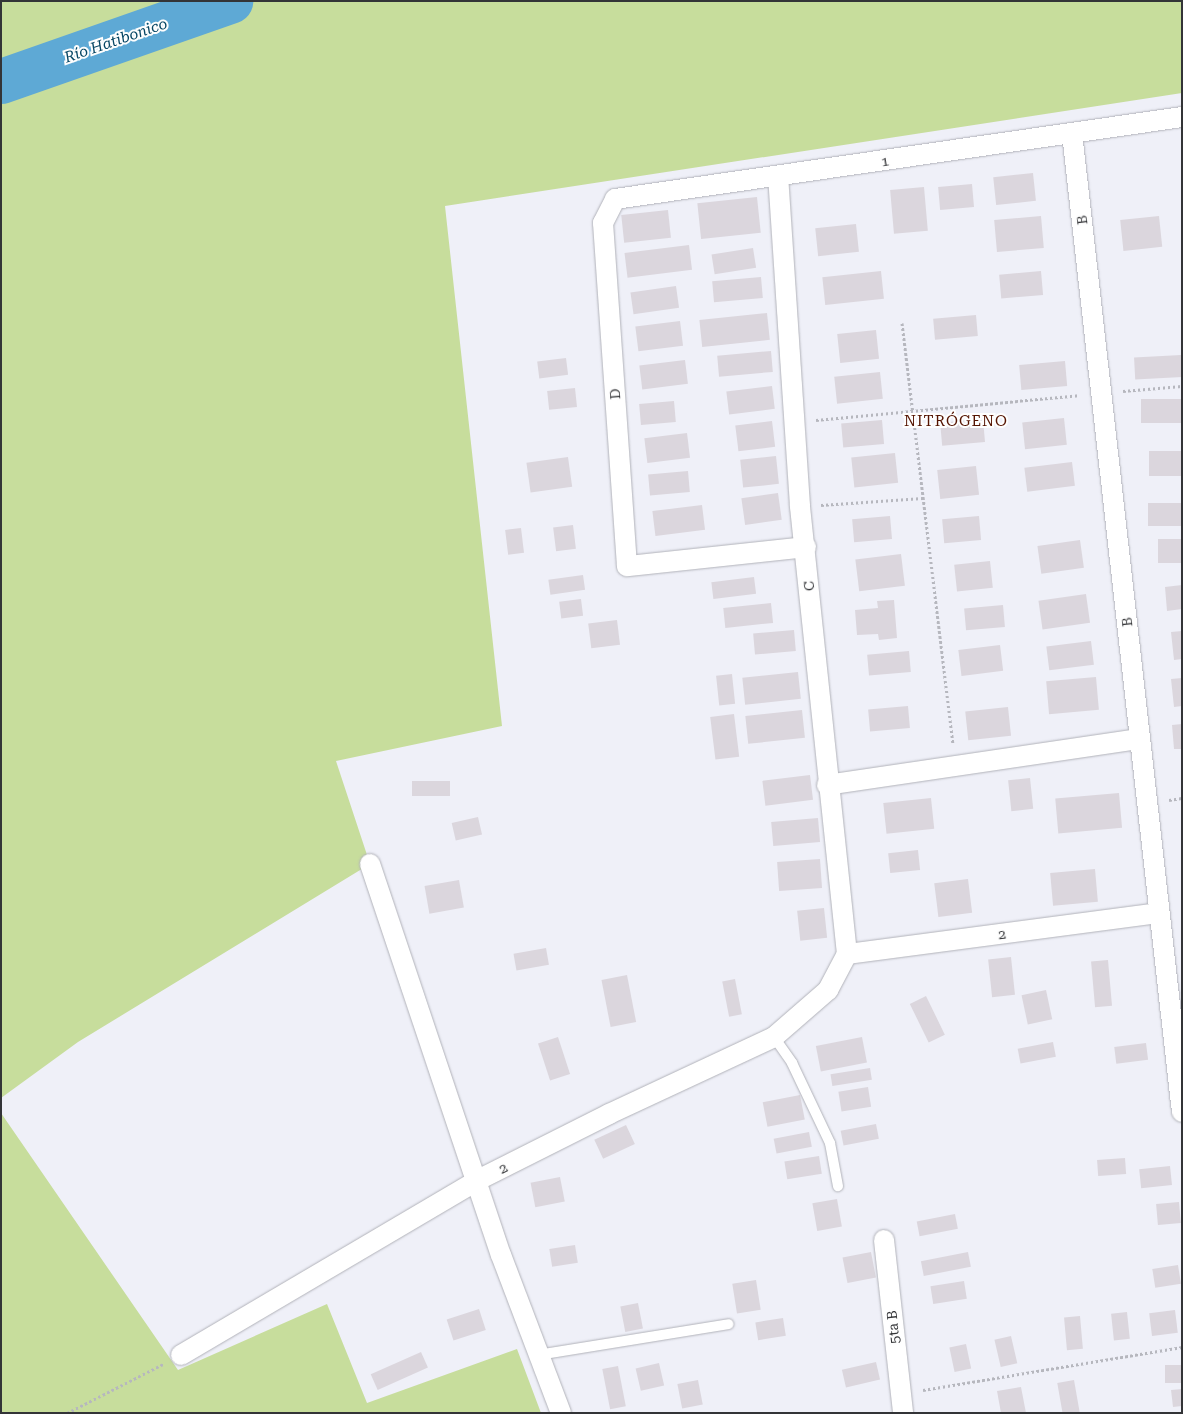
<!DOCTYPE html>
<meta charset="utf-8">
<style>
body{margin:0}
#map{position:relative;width:1183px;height:1414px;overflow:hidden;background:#eff0f8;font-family:"Roboto Serif",serif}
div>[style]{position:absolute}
.green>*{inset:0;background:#c7dd9c}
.river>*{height:45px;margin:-22.5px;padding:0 22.5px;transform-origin:22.5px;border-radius:22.5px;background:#5ea9d5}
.building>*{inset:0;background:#dbd6dd;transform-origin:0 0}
.path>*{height:3px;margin-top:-1.5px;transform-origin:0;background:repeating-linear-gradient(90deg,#b6b7be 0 2.5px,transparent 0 5px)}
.roads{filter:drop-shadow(0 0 1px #b1b2b9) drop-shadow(0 0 1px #b1b2b9)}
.service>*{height:10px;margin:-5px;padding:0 5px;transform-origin:5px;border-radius:5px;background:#fff}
.minor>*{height:20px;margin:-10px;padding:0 10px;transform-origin:10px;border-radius:10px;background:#fff}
span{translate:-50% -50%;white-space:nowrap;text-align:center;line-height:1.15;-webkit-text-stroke:4px #fefefe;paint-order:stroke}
.street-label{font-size:14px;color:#333437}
.water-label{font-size:15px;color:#064664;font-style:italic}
.neighbourhood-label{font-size:15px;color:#541300;letter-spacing:1px}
.frame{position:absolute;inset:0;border:2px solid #333437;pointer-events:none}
</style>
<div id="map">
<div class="green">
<i style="clip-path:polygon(1px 1px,1182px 1px,1182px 93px,445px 206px,502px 726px,336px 761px,370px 864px,78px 1042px,1px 1098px)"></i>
<i style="clip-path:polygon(1px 1113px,178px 1370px,327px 1304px,367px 1403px,517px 1349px,541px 1413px,1px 1413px)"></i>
</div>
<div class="river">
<i style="left:1px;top:81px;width:243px;rotate:-19.3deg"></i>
</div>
<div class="building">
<i style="left:1033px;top:173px;width:28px;height:40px;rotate:84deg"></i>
<i style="left:972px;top:184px;width:23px;height:34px;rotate:85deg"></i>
<i style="left:924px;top:187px;width:44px;height:34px;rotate:85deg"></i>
<i style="left:757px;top:197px;width:36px;height:60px;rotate:84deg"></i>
<i style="left:668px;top:210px;width:28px;height:47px;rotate:84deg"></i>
<i style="left:1041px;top:216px;width:32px;height:47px;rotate:85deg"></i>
<i style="left:1159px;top:216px;width:31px;height:39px;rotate:84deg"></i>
<i style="left:856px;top:224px;width:28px;height:41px;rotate:84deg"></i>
<i style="left:689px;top:245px;width:25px;height:65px;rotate:83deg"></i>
<i style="left:753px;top:248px;width:20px;height:42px;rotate:81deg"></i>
<i style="left:881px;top:271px;width:28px;height:59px;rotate:84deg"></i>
<i style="left:1041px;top:271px;width:24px;height:42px;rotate:85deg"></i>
<i style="left:761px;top:277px;width:21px;height:49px;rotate:85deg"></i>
<i style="left:676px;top:286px;width:22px;height:46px;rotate:82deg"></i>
<i style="left:767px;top:313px;width:27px;height:68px;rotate:84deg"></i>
<i style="left:976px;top:315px;width:21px;height:43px;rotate:85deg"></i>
<i style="left:680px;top:321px;width:25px;height:45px;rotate:83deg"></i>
<i style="left:876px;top:330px;width:29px;height:39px;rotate:84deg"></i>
<i style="left:771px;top:351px;width:21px;height:54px;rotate:85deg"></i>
<i style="left:1181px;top:355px;width:22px;height:47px;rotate:87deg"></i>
<i style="left:566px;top:358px;width:17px;height:29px;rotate:83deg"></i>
<i style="left:685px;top:360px;width:24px;height:46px;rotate:83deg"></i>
<i style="left:1065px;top:361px;width:25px;height:46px;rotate:85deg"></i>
<i style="left:880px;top:372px;width:27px;height:46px;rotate:84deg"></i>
<i style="left:772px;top:386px;width:23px;height:46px;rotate:83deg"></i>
<i style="left:575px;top:388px;width:19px;height:28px;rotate:84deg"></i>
<i style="left:1182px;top:399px;width:24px;height:41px;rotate:90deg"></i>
<i style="left:674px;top:401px;width:21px;height:35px;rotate:85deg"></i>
<i style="left:1064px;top:418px;width:27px;height:42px;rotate:84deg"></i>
<i style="left:983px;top:419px;width:23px;height:43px;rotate:85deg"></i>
<i style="left:882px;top:420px;width:24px;height:41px;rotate:85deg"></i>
<i style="left:772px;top:421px;width:26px;height:37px;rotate:83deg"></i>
<i style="left:687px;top:433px;width:25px;height:43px;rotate:83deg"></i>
<i style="left:1182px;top:451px;width:25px;height:33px;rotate:90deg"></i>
<i style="left:895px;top:453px;width:30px;height:44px;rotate:84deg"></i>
<i style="left:776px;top:456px;width:28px;height:36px;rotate:84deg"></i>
<i style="left:568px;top:457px;width:30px;height:42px;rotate:82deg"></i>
<i style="left:1072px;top:462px;width:24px;height:48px;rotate:83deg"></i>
<i style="left:976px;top:466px;width:29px;height:39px;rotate:84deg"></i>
<i style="left:688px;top:471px;width:21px;height:40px;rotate:85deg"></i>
<i style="left:778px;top:493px;width:27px;height:37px;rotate:82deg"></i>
<i style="left:1182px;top:503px;width:23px;height:34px;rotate:90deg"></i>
<i style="left:702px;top:505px;width:25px;height:50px;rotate:83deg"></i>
<i style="left:890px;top:516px;width:23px;height:38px;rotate:85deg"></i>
<i style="left:979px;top:516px;width:24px;height:37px;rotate:85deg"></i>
<i style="left:573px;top:525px;width:24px;height:20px;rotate:83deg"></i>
<i style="left:521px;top:528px;width:25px;height:16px;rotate:83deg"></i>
<i style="left:1182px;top:539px;width:24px;height:24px;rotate:90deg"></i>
<i style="left:1080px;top:540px;width:28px;height:43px;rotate:82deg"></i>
<i style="left:901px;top:554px;width:32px;height:46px;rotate:83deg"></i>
<i style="left:990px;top:561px;width:27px;height:36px;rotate:84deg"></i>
<i style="left:583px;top:575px;width:15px;height:35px;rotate:82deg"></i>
<i style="left:754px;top:577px;width:17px;height:43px;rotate:83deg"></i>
<i style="clip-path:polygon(1182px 585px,1182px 609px,1167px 611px,1165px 587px)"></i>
<i style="left:1086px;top:594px;width:29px;height:48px;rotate:82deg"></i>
<i style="left:581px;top:599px;width:17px;height:22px;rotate:83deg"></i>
<i style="clip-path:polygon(894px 600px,897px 638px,879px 640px,878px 634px,857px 635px,855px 610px,878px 608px,877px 601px)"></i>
<i style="left:771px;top:603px;width:20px;height:48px;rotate:84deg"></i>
<i style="left:1003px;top:605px;width:22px;height:39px;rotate:85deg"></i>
<i style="left:617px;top:620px;width:25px;height:29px;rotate:83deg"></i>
<i style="left:794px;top:630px;width:21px;height:41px;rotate:85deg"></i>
<i style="clip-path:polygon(1182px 631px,1182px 659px,1174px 660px,1171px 632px)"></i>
<i style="left:1091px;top:641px;width:24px;height:45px;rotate:83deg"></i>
<i style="left:1000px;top:645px;width:26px;height:42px;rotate:83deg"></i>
<i style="left:909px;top:651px;width:21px;height:42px;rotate:85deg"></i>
<i style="left:798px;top:672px;width:27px;height:56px;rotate:84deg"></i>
<i style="left:732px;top:674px;width:30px;height:16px;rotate:84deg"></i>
<i style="left:1096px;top:677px;width:33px;height:50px;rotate:85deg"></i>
<i style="clip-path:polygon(1182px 678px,1182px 706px,1174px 707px,1171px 679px)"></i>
<i style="left:908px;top:706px;width:22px;height:40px;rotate:85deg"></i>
<i style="left:1008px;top:707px;width:29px;height:43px;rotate:84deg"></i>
<i style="left:802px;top:710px;width:28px;height:57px;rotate:84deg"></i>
<i style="left:734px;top:714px;width:43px;height:24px;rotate:83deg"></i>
<i style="clip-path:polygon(1182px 724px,1182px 749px,1174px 749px,1172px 725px)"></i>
<i style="left:810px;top:775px;width:25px;height:48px;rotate:83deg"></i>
<i style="left:1030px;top:778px;width:31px;height:22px;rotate:84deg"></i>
<i style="left:450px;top:781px;width:15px;height:38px;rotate:90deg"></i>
<i style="left:1119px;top:793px;width:35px;height:64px;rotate:85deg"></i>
<i style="left:931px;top:798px;width:31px;height:48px;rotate:84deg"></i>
<i style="left:478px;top:817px;width:18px;height:27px;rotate:77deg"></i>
<i style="left:818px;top:818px;width:24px;height:47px;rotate:85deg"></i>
<i style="left:918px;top:850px;width:20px;height:30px;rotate:84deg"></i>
<i style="left:820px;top:859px;width:29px;height:43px;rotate:86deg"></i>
<i style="left:1095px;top:869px;width:33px;height:45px;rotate:85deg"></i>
<i style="left:968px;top:879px;width:34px;height:34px;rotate:83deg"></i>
<i style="left:459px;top:880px;width:28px;height:35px;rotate:80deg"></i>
<i style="left:824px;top:908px;width:30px;height:27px;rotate:84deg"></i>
<i style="left:546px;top:948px;width:17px;height:33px;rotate:80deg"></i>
<i style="left:1011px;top:957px;width:38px;height:23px;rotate:84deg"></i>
<i style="left:1108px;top:960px;width:46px;height:17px;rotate:85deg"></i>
<i style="left:627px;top:975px;width:48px;height:26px;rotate:79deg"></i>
<i style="left:735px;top:979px;width:36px;height:13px;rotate:79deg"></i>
<i style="left:1046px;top:990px;width:30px;height:25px;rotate:78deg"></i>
<i style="left:926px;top:996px;width:43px;height:18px;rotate:64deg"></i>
<i style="left:558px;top:1037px;width:39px;height:21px;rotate:72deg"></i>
<i style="left:862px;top:1037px;width:26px;height:47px;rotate:79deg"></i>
<i style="left:1053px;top:1042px;width:15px;height:36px;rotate:79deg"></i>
<i style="left:1146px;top:1043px;width:17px;height:32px;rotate:83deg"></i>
<i style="left:870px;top:1068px;width:12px;height:40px;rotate:81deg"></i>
<i style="left:868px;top:1087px;width:20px;height:30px;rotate:81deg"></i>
<i style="left:800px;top:1095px;width:25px;height:38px;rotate:79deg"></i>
<i style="left:876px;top:1124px;width:15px;height:36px;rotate:79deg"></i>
<i style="left:626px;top:1125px;width:21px;height:35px;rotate:65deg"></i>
<i style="left:809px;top:1132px;width:15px;height:36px;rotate:79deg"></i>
<i style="left:819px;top:1156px;width:18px;height:35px;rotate:81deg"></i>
<i style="left:1125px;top:1158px;width:16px;height:28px;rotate:86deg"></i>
<i style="left:1170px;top:1166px;width:19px;height:31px;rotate:84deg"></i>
<i style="left:560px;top:1177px;width:25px;height:30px;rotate:79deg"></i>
<i style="left:837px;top:1199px;width:28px;height:25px;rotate:80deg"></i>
<i style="left:1179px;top:1202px;width:21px;height:23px;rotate:85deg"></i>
<i style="left:955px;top:1214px;width:15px;height:39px;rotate:79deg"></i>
<i style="left:575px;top:1245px;width:18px;height:26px;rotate:81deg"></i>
<i style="left:871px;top:1252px;width:26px;height:29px;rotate:79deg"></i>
<i style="left:968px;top:1252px;width:15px;height:48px;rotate:79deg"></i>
<i style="left:1178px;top:1265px;width:19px;height:26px;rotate:81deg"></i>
<i style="left:756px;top:1280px;width:30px;height:24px;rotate:81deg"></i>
<i style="left:964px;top:1281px;width:18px;height:34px;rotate:81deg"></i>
<i style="left:638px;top:1303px;width:26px;height:18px;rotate:79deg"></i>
<i style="left:479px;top:1309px;width:22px;height:34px;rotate:72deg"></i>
<i style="left:1175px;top:1310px;width:23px;height:26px;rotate:83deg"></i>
<i style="left:1127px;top:1312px;width:27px;height:16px;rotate:84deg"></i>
<i style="left:1080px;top:1316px;width:33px;height:16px;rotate:85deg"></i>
<i style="left:783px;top:1318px;width:18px;height:28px;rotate:81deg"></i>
<i style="left:1011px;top:1336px;width:28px;height:17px;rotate:77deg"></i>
<i style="left:966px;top:1344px;width:25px;height:17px;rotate:78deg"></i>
<i style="left:421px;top:1352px;width:17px;height:55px;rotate:66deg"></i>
<i style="left:876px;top:1362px;width:18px;height:35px;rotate:77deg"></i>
<i style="left:659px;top:1363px;width:23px;height:24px;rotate:77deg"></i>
<i style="left:1182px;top:1365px;width:18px;height:17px;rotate:90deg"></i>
<i style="left:618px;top:1366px;width:41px;height:16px;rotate:79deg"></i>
<i style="left:698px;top:1380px;width:25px;height:21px;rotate:79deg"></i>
<i style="left:1074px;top:1380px;width:34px;height:17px;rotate:80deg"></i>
<i style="clip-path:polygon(1021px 1387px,1026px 1413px,1001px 1413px,997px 1391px)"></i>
<i style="clip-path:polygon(1182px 1389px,1182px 1406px,1173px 1407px,1171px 1390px)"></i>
</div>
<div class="path">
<i style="left:902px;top:323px;width:423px;rotate:83.1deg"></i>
<i style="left:1123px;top:391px;width:59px;rotate:-4.8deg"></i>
<i style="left:816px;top:420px;width:264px;rotate:-5.4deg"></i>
<i style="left:821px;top:505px;width:102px;rotate:-3.9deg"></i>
<i style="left:1169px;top:800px;width:13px;rotate:-9deg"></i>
<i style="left:923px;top:1390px;width:263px;rotate:-9.4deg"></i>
<i style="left:67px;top:1413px;width:108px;rotate:-27deg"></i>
</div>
<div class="roads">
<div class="service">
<i style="left:774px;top:1037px;width:32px;rotate:55deg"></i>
<i style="left:792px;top:1063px;width:89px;rotate:64.6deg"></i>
<i style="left:830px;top:1143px;width:44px;rotate:79.5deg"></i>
<i style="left:538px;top:1355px;width:193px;rotate:-9.2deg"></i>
</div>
<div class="minor">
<i style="left:1072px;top:133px;width:985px;rotate:83.59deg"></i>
<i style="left:806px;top:547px;width:180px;rotate:173.9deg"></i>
<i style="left:627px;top:566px;width:344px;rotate:-94deg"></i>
<i style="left:603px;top:223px;width:27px;rotate:-63deg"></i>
<i style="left:615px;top:199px;width:573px;rotate:-8.23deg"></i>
<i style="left:827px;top:785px;width:316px;rotate:-8.4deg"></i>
<i style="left:370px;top:864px;width:412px;rotate:71.5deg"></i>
<i style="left:501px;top:1255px;width:169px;rotate:69.2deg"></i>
<i style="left:847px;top:954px;width:313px;rotate:-7.5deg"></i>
<i style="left:884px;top:1240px;width:174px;rotate:83.7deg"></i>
<i style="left:181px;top:1355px;width:345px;rotate:-30.5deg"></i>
<i style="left:478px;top:1180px;width:147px;rotate:-26.7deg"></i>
<i style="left:609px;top:1114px;width:182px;rotate:-25deg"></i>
<i style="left:774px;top:1037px;width:72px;rotate:-41deg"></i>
<i style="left:828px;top:990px;width:41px;rotate:-62.2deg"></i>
<i style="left:847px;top:954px;width:450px;rotate:-96deg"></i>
<i style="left:800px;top:506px;width:329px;rotate:-93.8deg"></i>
</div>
</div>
<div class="street-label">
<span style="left:885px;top:161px;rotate:-9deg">1</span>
<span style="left:1082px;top:220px;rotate:-97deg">B</span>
<span style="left:615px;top:394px;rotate:-94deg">D</span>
<span style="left:809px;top:586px;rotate:-95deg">C</span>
<span style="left:1127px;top:622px;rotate:-96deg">B</span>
<span style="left:1002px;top:934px;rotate:-7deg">2</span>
<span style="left:503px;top:1168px;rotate:-27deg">2</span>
<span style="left:893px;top:1327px;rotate:-96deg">5ta B</span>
</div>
<div class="water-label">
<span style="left:116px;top:41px;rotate:-19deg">Río Hatibonico</span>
</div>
<div class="neighbourhood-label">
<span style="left:956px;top:422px">NITRÓGENO</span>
</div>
<div class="frame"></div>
</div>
